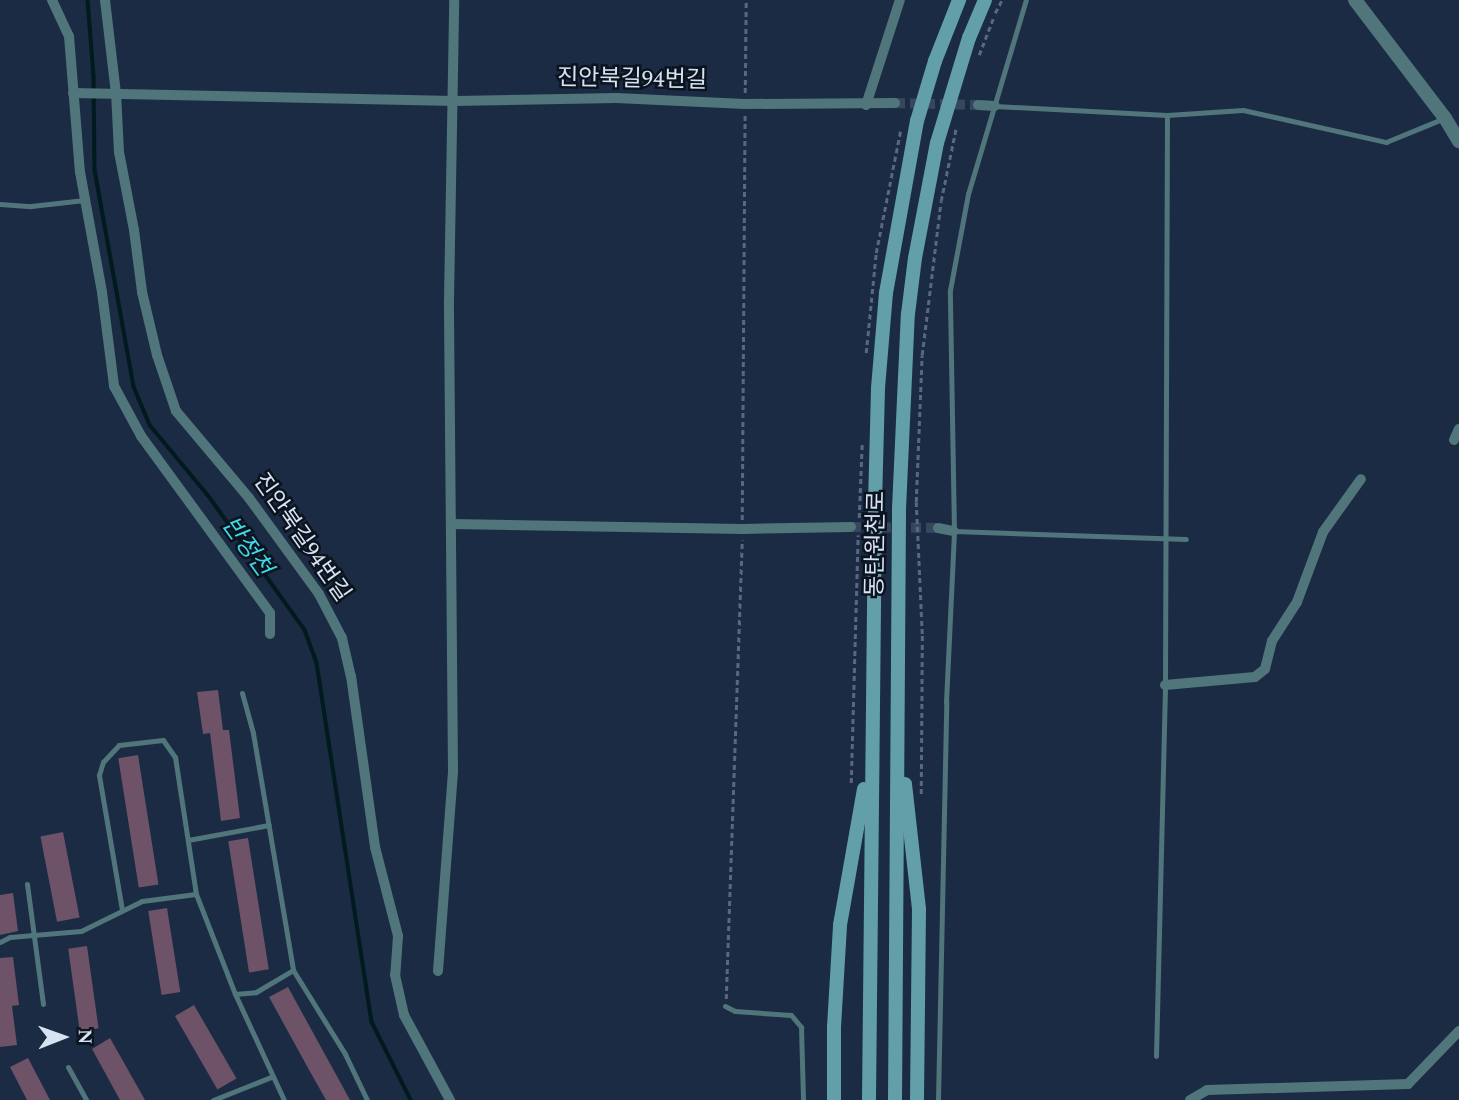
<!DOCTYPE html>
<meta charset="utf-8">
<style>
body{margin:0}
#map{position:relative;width:1459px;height:1100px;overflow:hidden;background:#1a2b43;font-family:Spectral,"Noto Sans KR",serif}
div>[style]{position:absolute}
.stream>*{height:3.5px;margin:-1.75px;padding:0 1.75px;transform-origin:1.75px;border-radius:1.75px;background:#001a1e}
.building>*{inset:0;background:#6d5268;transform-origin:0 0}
.minor-tunnel>*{height:10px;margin-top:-5px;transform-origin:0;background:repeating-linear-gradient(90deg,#36465d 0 10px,transparent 0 15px)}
.path>*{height:2.5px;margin-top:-1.25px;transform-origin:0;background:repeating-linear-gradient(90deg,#59687e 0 5px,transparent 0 8.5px)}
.service>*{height:5px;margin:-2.5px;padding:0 2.5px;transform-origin:2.5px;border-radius:2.5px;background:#50757b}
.minor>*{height:10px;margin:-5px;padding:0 5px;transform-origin:5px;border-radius:5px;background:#50757b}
.tertiary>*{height:14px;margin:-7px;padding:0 7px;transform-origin:7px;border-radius:7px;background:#50757b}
.secondary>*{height:14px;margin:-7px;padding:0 7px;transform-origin:7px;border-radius:7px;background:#629fa8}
span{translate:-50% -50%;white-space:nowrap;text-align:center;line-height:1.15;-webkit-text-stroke:5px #0b131e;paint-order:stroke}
.street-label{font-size:23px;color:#d7e2f2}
.water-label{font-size:24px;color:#3fd8e9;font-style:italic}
.north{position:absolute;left:28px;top:1002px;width:70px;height:70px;-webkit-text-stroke:5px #0b131e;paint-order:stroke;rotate:89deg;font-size:19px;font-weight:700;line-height:28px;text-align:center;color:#d7e2f2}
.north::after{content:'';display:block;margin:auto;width:24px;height:32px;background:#d7e2f2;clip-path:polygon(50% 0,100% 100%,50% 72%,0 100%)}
</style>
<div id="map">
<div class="stream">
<i style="left:88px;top:0;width:77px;rotate:85.5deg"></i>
<i style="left:94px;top:77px;width:93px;rotate:89.4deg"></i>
<i style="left:95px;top:170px;width:220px;rotate:79.8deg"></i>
<i style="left:134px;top:387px;width:41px;rotate:67.2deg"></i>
<i style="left:150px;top:425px;width:91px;rotate:50.4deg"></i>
<i style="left:208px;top:495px;width:166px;rotate:54.3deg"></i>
<i style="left:305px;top:630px;width:35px;rotate:70deg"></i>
<i style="left:317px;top:663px;width:363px;rotate:81.3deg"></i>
<i style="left:372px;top:1022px;width:87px;rotate:63.4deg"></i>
</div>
<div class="building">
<i style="clip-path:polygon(218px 690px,223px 730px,229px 730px,240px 818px,221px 821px,210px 733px,203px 734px,197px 692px)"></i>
<i style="left:138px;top:755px;width:131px;height:20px;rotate:81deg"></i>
<i style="left:63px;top:832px;width:87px;height:23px;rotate:79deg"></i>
<i style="left:248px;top:838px;width:133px;height:20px;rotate:81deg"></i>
<i style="clip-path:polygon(13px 893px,18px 931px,0 935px,0 895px)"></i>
<i style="left:167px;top:908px;width:85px;height:19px;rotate:81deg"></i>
<i style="left:87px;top:946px;width:83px;height:19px;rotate:82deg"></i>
<i style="clip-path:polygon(13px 957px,19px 1005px,12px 1006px,17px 1045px,0 1047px,0 958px)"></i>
<i style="clip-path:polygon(288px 987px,333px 1069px,350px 1100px,326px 1100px,308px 1068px,269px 997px)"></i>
<i style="left:194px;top:1005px;width:85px;height:22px;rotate:60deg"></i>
<i style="clip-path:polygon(110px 1038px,145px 1100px,120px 1100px,92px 1049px)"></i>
<i style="clip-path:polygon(28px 1058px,50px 1100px,27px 1100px,10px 1067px)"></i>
</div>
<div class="minor-tunnel">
<i style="left:895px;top:103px;width:83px;rotate:1.4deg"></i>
<i style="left:851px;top:527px;width:87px;rotate:0.7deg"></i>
</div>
<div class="path">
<i style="left:995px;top:13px;width:15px;rotate:-62deg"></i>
<i style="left:979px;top:55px;width:39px;rotate:-69deg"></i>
<i style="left:745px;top:93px;width:93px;rotate:-89.4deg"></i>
<i style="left:866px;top:353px;width:100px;rotate:-84.3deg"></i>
<i style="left:876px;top:253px;width:127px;rotate:-78.7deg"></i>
<i style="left:859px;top:518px;width:74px;rotate:-87.7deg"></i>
<i style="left:742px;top:520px;width:407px;rotate:-89.6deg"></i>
<i style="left:851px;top:783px;width:248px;rotate:-88.4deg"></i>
<i style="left:921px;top:794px;width:160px;rotate:-89.6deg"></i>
<i style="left:922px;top:634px;width:132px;rotate:-92.6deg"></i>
<i style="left:916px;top:502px;width:147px;rotate:-87.7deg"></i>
<i style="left:922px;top:355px;width:155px;rotate:-83deg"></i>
<i style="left:941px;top:201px;width:75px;rotate:-78.4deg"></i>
<i style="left:726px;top:999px;width:459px;rotate:-88deg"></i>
</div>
<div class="service">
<i style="left:995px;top:106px;width:172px;rotate:3deg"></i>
<i style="left:1167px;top:115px;width:76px;rotate:-3.8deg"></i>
<i style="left:1243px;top:110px;width:147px;rotate:12.6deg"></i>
<i style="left:1386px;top:142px;width:61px;rotate:-22.3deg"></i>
<i style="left:0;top:204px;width:31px;rotate:4deg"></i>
<i style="left:31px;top:206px;width:54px;rotate:-6.3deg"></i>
<i style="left:954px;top:531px;width:232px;rotate:2deg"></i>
<i style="left:242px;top:693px;width:41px;rotate:74.6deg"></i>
<i style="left:253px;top:733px;width:240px;rotate:80.4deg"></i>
<i style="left:293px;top:970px;width:99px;rotate:58.2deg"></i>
<i style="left:345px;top:1054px;width:51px;rotate:64.4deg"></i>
<i style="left:188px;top:840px;width:82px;rotate:-10.5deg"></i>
<i style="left:27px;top:884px;width:121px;rotate:82.4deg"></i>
<i style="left:122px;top:910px;width:137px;rotate:-99.7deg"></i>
<i style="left:99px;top:775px;width:14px;rotate:-73deg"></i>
<i style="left:103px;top:762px;width:23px;rotate:-47deg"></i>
<i style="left:119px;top:745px;width:44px;rotate:-6.5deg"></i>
<i style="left:163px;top:740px;width:21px;rotate:55deg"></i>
<i style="left:175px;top:757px;width:139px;rotate:81.3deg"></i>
<i style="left:196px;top:894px;width:107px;rotate:68.7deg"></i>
<i style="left:235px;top:994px;width:117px;rotate:65.2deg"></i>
<i style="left:0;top:942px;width:11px;rotate:-27deg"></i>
<i style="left:10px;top:937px;width:71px;rotate:-4.8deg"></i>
<i style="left:81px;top:931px;width:68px;rotate:-26.2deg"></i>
<i style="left:142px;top:901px;width:54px;rotate:-7.4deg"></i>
<i style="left:235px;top:994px;width:21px;rotate:-5deg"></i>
<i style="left:256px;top:992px;width:43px;rotate:-30.7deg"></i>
<i style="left:725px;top:1006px;width:11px;rotate:27deg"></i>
<i style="left:735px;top:1011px;width:56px;rotate:4.1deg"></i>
<i style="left:791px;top:1015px;width:16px;rotate:50deg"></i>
<i style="left:801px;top:1027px;width:73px;rotate:88.4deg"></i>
<i style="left:1156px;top:1056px;width:371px;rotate:-88.6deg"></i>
<i style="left:1165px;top:685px;width:570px;rotate:-89.8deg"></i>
<i style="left:68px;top:1067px;width:38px;rotate:61deg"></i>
<i style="left:213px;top:1100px;width:62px;rotate:-21.6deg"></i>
<i style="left:938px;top:1100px;width:398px;rotate:-88.8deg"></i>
<i style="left:946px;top:702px;width:171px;rotate:-87.3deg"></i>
<i style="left:954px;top:531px;width:241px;rotate:-91deg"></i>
<i style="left:950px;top:290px;width:98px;rotate:-79.4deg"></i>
<i style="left:968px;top:194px;width:202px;rotate:-73.4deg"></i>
</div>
<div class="minor">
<i style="left:52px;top:0;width:40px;rotate:65deg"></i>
<i style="left:69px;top:36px;width:136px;rotate:85.4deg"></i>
<i style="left:80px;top:172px;width:122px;rotate:79.6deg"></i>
<i style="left:102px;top:292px;width:95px;rotate:82.7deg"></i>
<i style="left:114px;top:386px;width:57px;rotate:61.6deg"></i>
<i style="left:141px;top:436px;width:219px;rotate:53.9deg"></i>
<i style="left:270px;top:613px;width:21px;rotate:90deg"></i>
<i style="left:105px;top:0;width:94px;rotate:83.3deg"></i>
<i style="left:116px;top:93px;width:59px;rotate:87.1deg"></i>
<i style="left:119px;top:152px;width:79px;rotate:79.1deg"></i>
<i style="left:134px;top:230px;width:63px;rotate:82.6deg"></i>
<i style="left:142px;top:292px;width:65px;rotate:76.6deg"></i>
<i style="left:157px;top:355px;width:59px;rotate:71.3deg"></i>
<i style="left:176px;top:411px;width:114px;rotate:50deg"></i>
<i style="left:249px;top:498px;width:119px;rotate:53.9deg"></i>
<i style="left:319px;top:594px;width:50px;rotate:62.4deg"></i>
<i style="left:342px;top:638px;width:39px;rotate:77deg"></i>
<i style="left:351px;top:676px;width:173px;rotate:82deg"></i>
<i style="left:375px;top:847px;width:92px;rotate:75.5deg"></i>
<i style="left:398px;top:936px;width:39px;rotate:94deg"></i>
<i style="left:395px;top:975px;width:41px;rotate:77.3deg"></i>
<i style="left:404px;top:1015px;width:97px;rotate:61.6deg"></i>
<i style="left:73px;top:93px;width:382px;rotate:1.2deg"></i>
<i style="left:455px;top:101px;width:161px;rotate:-1.1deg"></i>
<i style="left:616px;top:98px;width:129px;rotate:2.7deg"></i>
<i style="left:745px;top:104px;width:150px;rotate:-0.4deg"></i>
<i style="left:866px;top:105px;width:110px;rotate:-72.1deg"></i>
<i style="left:978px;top:105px;width:17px;rotate:3deg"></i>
<i style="left:1454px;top:440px;width:12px;rotate:-66deg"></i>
<i style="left:451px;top:524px;width:291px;rotate:1deg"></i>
<i style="left:742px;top:529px;width:109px;rotate:-1.1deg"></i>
<i style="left:938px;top:528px;width:16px;rotate:11deg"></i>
<i style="left:1165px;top:685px;width:90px;rotate:-5.1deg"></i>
<i style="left:1255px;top:677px;width:13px;rotate:-39deg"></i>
<i style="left:1265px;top:669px;width:29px;rotate:-76deg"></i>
<i style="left:1272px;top:641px;width:46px;rotate:-57.3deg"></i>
<i style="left:1297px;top:602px;width:75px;rotate:-69.6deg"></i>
<i style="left:1323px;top:532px;width:65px;rotate:-54.4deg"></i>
<i style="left:438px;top:971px;width:201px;rotate:-85.7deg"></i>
<i style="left:453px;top:771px;width:471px;rotate:-90.5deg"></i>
<i style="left:449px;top:300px;width:300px;rotate:-89deg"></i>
<i style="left:1190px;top:1100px;width:20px;rotate:-30deg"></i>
<i style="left:1207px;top:1090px;width:201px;rotate:-1.7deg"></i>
<i style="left:1408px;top:1084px;width:74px;rotate:-46.1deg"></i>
</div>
<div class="tertiary">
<i style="left:1355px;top:0;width:148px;rotate:52.7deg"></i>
<i style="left:1445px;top:118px;width:27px;rotate:59deg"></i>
</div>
<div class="secondary">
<i style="left:905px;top:784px;width:126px;rotate:83.6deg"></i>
<i style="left:919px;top:909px;width:191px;rotate:90.6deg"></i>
<i style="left:834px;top:1100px;width:73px;rotate:-90deg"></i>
<i style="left:834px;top:1027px;width:102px;rotate:-86.6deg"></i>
<i style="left:840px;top:925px;width:138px;rotate:-80deg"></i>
<i style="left:869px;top:1100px;width:596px;rotate:-89.42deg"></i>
<i style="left:875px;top:504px;width:116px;rotate:-88.5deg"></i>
<i style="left:878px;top:388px;width:95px;rotate:-85.2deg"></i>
<i style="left:886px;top:293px;width:175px;rotate:-79.8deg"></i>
<i style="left:917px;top:121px;width:63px;rotate:-73.3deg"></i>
<i style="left:935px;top:61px;width:66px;rotate:-68.5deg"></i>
<i style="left:895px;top:1100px;width:591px;rotate:-89.61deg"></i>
<i style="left:899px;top:509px;width:195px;rotate:-87.4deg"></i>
<i style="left:908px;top:314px;width:56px;rotate:-82.9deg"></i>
<i style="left:915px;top:258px;width:117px;rotate:-79.2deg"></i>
<i style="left:937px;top:143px;width:110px;rotate:-73.1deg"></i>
<i style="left:969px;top:38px;width:41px;rotate:-67.2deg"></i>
</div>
<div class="street-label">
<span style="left:632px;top:80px;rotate:1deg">진안북길94번길</span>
<span style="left:301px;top:538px;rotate:55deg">진안북길94번길</span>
<span style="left:877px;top:544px;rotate:-89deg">동탄원천로</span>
</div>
<div class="water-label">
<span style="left:246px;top:547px;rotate:54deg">반정천</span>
</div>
<div class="north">N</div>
</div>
